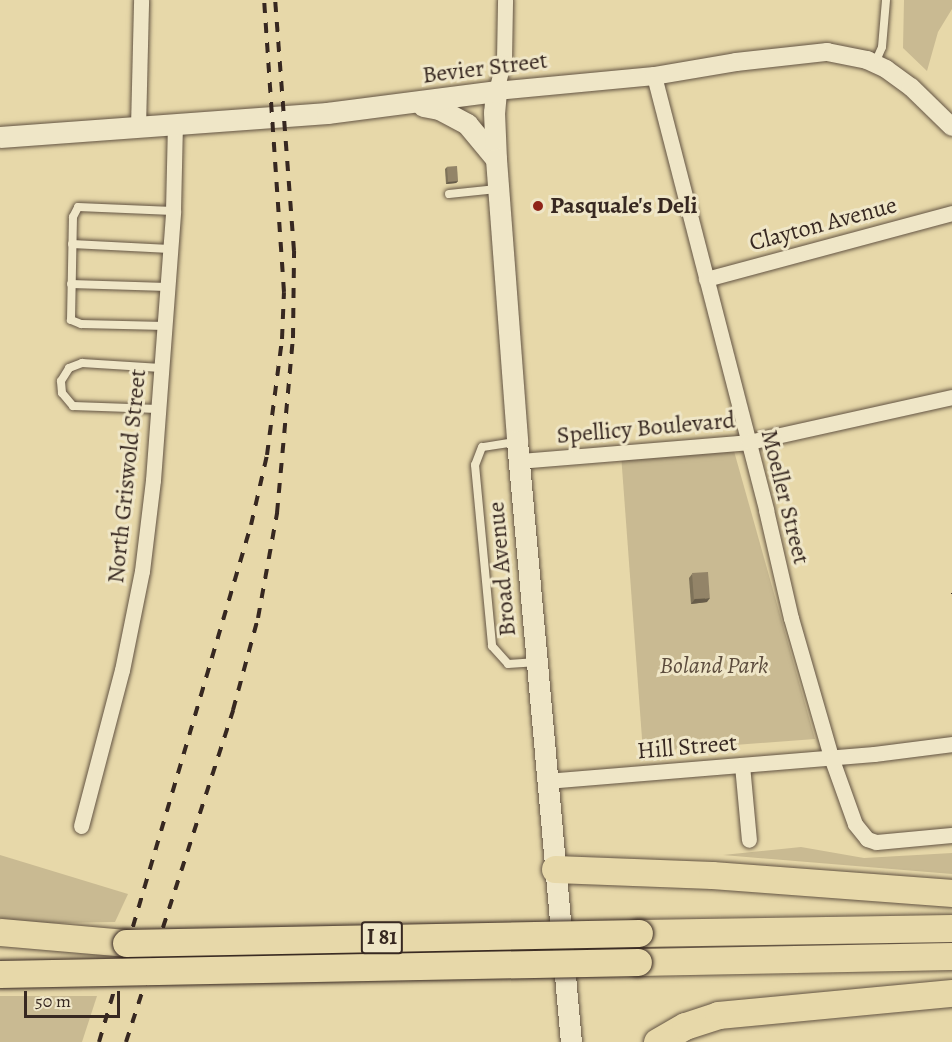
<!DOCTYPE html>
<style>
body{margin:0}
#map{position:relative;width:952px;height:1042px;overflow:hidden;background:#e7d8a9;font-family:Alegreya,serif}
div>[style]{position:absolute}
.green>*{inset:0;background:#c9ba92}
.path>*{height:2px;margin-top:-1px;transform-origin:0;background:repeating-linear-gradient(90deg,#372821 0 1.5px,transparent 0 4.5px)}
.roads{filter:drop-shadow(0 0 2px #635443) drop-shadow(0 0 2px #635443)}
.service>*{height:8px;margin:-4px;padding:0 4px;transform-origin:4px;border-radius:4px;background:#efe6c7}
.minor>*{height:15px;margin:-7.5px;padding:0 7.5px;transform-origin:7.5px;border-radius:7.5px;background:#efe6c7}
.tertiary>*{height:18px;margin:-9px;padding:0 9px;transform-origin:9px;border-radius:9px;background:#efe6c7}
.secondary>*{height:21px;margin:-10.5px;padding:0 10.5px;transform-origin:10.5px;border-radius:10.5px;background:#efe6c7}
.motorway>*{height:27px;margin:-13.5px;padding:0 13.5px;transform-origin:13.5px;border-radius:13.5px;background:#e7d8a9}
.rail>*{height:4px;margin-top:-2px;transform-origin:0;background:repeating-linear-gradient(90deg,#372821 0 10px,transparent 0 20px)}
.bridges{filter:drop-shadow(0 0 2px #372821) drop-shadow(0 0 2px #372821)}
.motorway-bridge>*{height:27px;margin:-13.5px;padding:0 13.5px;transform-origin:13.5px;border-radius:13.5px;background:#e7d8a9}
.wall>*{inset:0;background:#7e7259}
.shaded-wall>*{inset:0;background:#675c49}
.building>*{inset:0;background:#938468;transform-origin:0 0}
.dots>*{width:16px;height:16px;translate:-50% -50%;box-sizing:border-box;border:3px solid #efe6c7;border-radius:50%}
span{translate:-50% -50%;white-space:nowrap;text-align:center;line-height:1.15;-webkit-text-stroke:6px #efe6c7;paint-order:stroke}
.shield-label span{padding:2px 4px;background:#efe6c7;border:2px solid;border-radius:4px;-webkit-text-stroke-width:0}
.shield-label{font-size:22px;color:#372821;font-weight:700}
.street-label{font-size:24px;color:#372821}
.poi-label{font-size:24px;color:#372821;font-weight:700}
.left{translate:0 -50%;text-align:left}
.park-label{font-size:24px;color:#5c4c3d;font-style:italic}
.scale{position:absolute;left:24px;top:991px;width:96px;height:27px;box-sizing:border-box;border:3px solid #372821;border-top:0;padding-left:8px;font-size:18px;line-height:21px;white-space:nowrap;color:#372821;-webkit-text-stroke:4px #efe6c7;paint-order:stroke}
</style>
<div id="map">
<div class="green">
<i style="clip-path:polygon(904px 0,952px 0,952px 9px,938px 32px,927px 71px,903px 48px)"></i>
<i style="clip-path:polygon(732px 444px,815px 739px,643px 752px,621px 454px)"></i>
<i style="clip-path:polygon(801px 847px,864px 858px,952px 853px,952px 874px,723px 855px)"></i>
<i style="clip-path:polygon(0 855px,128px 894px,115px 922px,0 924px)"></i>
<i style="clip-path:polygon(0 996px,97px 996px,82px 1042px,0 1042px)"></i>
</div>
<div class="path">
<i style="left:952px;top:593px;width:1px;rotate:90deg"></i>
</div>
<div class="roads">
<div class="service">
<i style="left:875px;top:63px;width:17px;rotate:-66deg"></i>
<i style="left:882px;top:47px;width:47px;rotate:-85.1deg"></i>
<i style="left:449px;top:194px;width:48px;rotate:-5.9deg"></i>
<i style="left:72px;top:244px;width:98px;rotate:2.9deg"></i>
<i style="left:71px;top:284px;width:96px;rotate:1.8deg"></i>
<i style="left:165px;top:326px;width:84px;rotate:-178.6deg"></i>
<i style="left:81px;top:324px;width:11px;rotate:-158deg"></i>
<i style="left:71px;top:320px;width:103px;rotate:-88.9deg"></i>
<i style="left:73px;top:217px;width:11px;rotate:-63deg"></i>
<i style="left:78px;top:207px;width:95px;rotate:2.4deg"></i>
<i style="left:158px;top:409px;width:85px;rotate:-178deg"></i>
<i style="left:73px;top:406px;width:17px;rotate:-130deg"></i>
<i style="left:62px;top:393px;width:12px;rotate:-95deg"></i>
<i style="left:61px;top:381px;width:15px;rotate:-58deg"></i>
<i style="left:69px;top:368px;width:14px;rotate:-21deg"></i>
<i style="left:82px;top:363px;width:79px;rotate:3.6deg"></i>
<i style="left:515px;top:442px;width:33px;rotate:171deg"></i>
<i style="left:482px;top:447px;width:19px;rotate:111deg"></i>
<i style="left:475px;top:465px;width:182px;rotate:84.6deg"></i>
<i style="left:492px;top:646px;width:24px;rotate:48deg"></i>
<i style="left:508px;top:664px;width:26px;rotate:-4deg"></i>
</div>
<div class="minor">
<i style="left:654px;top:76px;width:448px;rotate:75.5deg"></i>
<i style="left:766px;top:510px;width:111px;rotate:77deg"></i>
<i style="left:791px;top:618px;width:145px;rotate:73.9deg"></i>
<i style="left:831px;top:757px;width:71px;rotate:70.3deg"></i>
<i style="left:855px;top:824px;width:19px;rotate:51deg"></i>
<i style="left:867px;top:839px;width:9px;rotate:18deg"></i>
<i style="left:876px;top:842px;width:76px;rotate:-5.3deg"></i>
<i style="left:496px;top:91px;width:32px;rotate:-76deg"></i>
<i style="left:504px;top:60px;width:60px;rotate:-89deg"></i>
<i style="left:138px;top:127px;width:127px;rotate:-88.6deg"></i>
<i style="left:706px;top:279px;width:255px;rotate:-15deg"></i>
<i style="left:519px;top:461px;width:231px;rotate:-4.7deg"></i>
<i style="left:749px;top:442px;width:208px;rotate:-12.5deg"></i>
<i style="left:742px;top:765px;width:75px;rotate:84.7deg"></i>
<i style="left:546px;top:781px;width:329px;rotate:-4.7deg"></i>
<i style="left:874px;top:754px;width:79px;rotate:-7.3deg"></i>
<i style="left:81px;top:826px;width:161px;rotate:-75.3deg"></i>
<i style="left:122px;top:670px;width:101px;rotate:-78.6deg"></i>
<i style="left:142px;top:571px;width:92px;rotate:-83.1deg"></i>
<i style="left:153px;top:480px;width:270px;rotate:-85.7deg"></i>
<i style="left:173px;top:211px;width:87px;rotate:-88.7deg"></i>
</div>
<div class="tertiary">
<i style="left:496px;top:91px;width:159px;rotate:-5.4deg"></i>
<i style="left:654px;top:76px;width:83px;rotate:-9.7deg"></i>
<i style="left:736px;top:62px;width:92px;rotate:-6.3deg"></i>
<i style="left:827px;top:52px;width:41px;rotate:11.3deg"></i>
<i style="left:867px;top:60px;width:21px;rotate:25deg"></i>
<i style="left:886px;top:69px;width:31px;rotate:36deg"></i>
<i style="left:911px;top:87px;width:57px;rotate:44.3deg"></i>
</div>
<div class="secondary">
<i style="left:423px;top:106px;width:16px;rotate:11deg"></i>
<i style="left:439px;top:109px;width:32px;rotate:28deg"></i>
<i style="left:467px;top:124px;width:45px;rotate:50.4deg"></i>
<i style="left:0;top:137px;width:328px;rotate:-4.2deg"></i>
<i style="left:327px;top:113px;width:170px;rotate:-7.4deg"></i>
<i style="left:496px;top:91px;width:21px;rotate:95deg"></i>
<i style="left:494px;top:112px;width:47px;rotate:87.6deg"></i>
<i style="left:496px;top:159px;width:283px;rotate:85.7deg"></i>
<i style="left:517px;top:441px;width:603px;rotate:84.87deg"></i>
</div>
<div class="motorway">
<i style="left:555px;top:869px;width:157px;rotate:2.2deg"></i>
<i style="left:712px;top:875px;width:241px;rotate:4.3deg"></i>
<i style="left:0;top:932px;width:126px;rotate:5deg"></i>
<i style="left:639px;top:933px;width:313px;rotate:-0.9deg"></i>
<i style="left:638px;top:962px;width:314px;rotate:-1.1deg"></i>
<i style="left:657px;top:1042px;width:32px;rotate:-30deg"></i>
<i style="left:685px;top:1026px;width:35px;rotate:-18deg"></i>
<i style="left:718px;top:1015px;width:235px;rotate:-5.4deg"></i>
</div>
</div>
<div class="rail">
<i style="left:99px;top:1042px;width:539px;rotate:-73.62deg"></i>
<i style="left:251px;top:525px;width:72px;rotate:-77.1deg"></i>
<i style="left:267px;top:455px;width:117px;rotate:-82.6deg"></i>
<i style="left:282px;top:339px;width:47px;rotate:-87.6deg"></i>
<i style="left:284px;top:292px;width:293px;rotate:-93.9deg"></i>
<i style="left:126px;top:1042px;width:349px;rotate:-72.1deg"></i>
<i style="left:233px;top:710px;width:95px;rotate:-74.8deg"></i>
<i style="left:258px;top:618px;width:107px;rotate:-79.7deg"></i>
<i style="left:277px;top:513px;width:176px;rotate:-84.8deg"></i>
<i style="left:293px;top:338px;width:87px;rotate:-89.3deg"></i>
<i style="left:294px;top:251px;width:252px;rotate:-94.3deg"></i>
</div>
<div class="bridges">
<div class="motorway-bridge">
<i style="left:126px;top:943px;width:513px;rotate:-1.12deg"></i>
<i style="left:0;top:974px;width:638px;rotate:-1.08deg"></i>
</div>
</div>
<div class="wall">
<i style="clip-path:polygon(447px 167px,458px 181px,456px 183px,446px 184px,445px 169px)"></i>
<i style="clip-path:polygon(692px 574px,707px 602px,691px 604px,689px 578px)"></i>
</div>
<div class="shaded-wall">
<i style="clip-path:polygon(458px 181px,456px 183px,446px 184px,448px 182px)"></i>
<i style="clip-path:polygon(710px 598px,707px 602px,691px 604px,695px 599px)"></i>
</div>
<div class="building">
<i style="left:457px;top:166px;width:15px;height:10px;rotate:86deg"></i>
<i style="left:708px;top:572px;width:26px;height:16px;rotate:86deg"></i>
</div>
<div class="dots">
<i style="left:538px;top:206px;background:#8f2418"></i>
</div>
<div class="shield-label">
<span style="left:382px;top:938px">I 81</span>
</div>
<div class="street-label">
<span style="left:485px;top:68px;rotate:-7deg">Bevier Street</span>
<span style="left:823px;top:224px;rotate:-15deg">Clayton Avenue</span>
<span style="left:646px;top:428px;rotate:-5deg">Spellicy Boulevard</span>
<span style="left:127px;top:476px;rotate:-84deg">North Griswold Street</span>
<span style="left:785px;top:497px;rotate:76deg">Moeller Street</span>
<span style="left:502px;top:569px;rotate:-95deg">Broad Avenue</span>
<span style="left:687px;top:747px;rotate:-5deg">Hill Street</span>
</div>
<div class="poi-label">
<span class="left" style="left:550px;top:206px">Pasquale's Deli</span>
</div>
<div class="park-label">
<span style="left:714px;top:666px">Boland Park</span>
</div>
<div class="scale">50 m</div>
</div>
